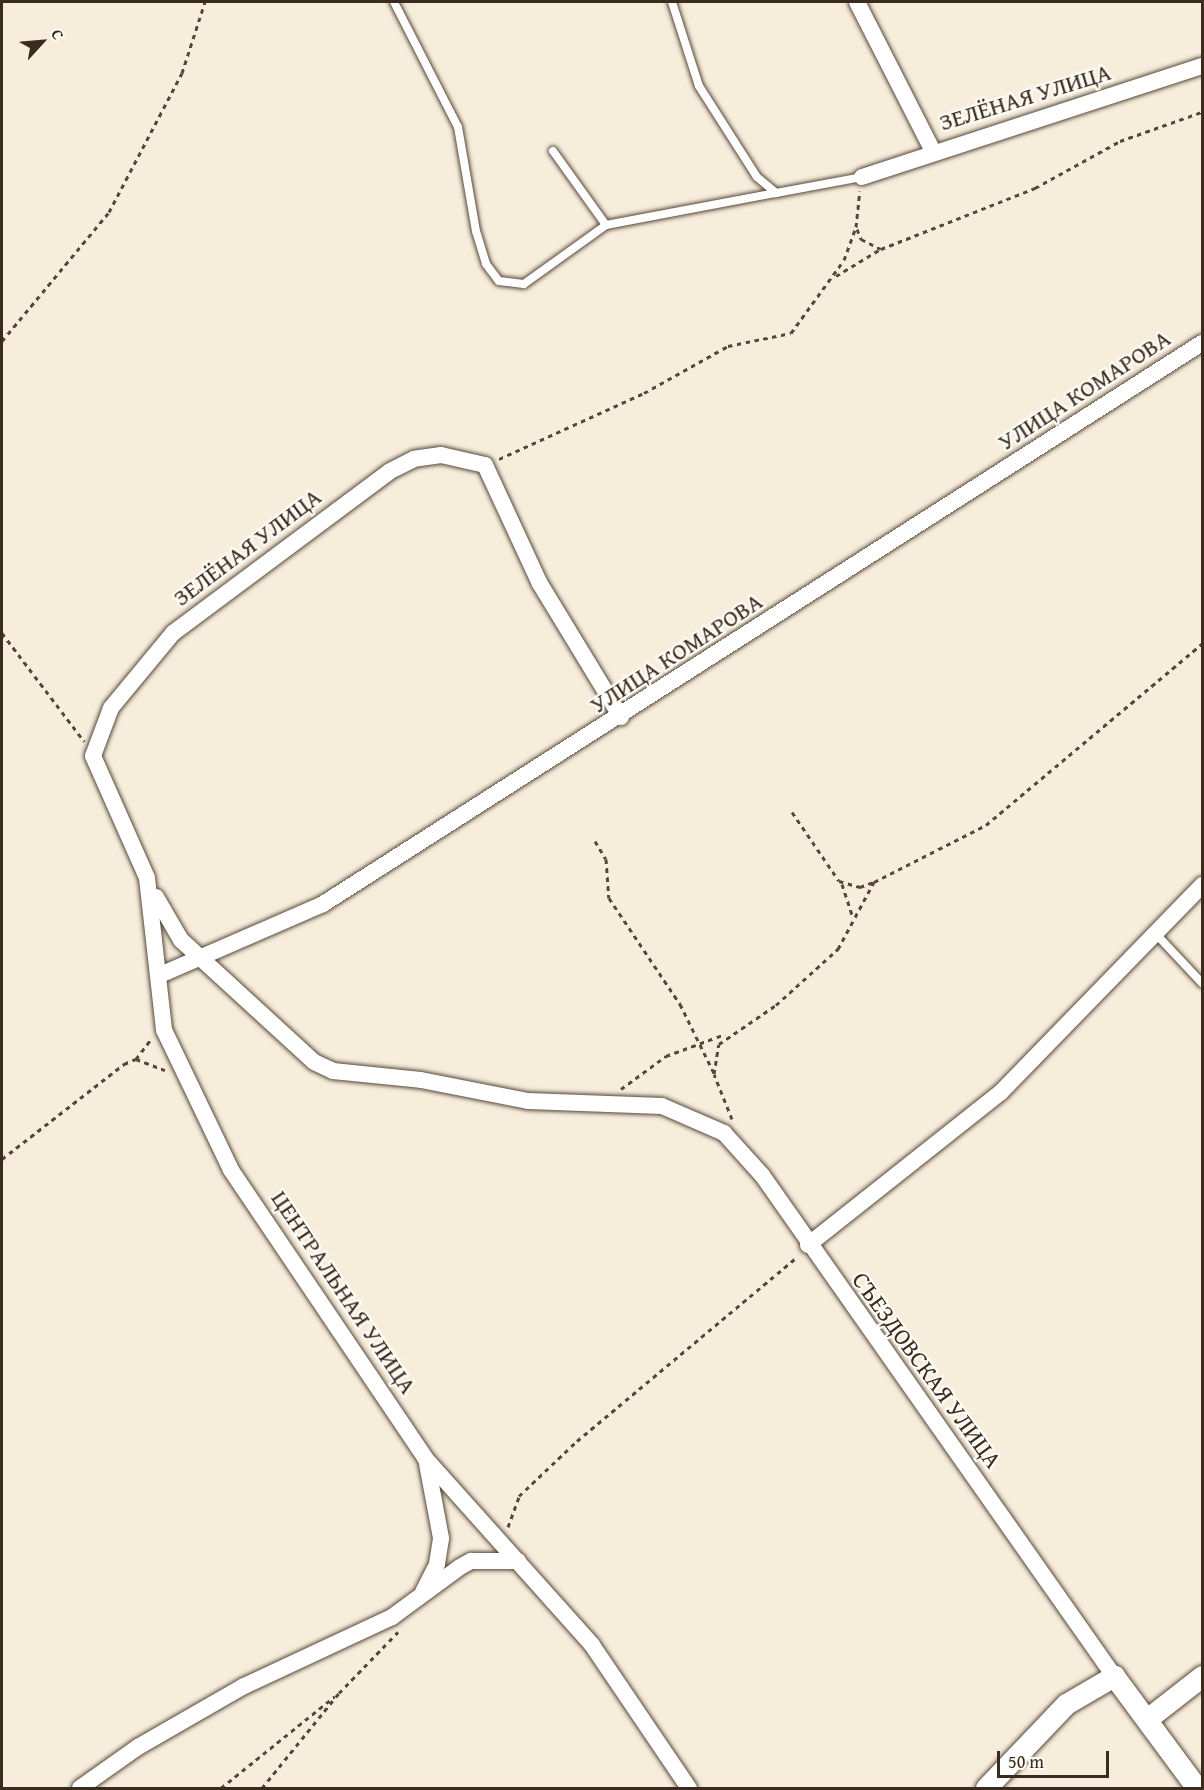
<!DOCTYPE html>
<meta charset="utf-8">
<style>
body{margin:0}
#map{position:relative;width:1204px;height:1790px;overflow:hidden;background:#f7eddb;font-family:"Gentium Book Plus",serif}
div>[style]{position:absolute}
.path>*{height:3px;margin-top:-1.5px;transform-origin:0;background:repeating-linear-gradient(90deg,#57473a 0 4.5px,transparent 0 9px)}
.roads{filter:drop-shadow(0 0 2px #57473a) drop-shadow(0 0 2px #57473a)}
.service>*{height:8px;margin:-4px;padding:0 4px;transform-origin:4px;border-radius:4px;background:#fff}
.minor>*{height:16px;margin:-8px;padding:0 8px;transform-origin:8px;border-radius:8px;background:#fff}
.tertiary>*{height:21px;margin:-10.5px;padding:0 10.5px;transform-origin:10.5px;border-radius:10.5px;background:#fff}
span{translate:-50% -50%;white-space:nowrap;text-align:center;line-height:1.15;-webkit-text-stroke:4.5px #fdfcf7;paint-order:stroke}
.street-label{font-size:24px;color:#3b2a1e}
.frame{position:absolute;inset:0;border:3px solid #3b2a1e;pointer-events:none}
.north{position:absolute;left:12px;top:12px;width:60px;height:60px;-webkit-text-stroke:4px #fdfcf7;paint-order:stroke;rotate:64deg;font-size:16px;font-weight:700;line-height:24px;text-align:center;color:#3b2a1e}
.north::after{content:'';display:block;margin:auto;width:21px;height:27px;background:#3b2a1e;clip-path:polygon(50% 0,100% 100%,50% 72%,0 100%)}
.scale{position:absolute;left:997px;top:1751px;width:112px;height:27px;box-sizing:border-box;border:3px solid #3b2a1e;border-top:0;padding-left:8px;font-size:18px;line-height:21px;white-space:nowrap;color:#3b2a1e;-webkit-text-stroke:4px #fdfcf7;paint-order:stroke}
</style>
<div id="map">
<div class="path">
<i style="left:857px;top:229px;width:11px;rotate:68deg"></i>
<i style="left:861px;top:239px;width:22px;rotate:27deg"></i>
<i style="left:881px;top:249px;width:166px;rotate:-21.6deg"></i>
<i style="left:1035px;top:188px;width:97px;rotate:-28.9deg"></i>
<i style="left:1120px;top:141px;width:87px;rotate:-19.5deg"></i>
<i style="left:836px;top:276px;width:50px;rotate:-31.2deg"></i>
<i style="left:2px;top:341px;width:168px;rotate:-50.3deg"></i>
<i style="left:109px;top:212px;width:157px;rotate:-62.3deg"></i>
<i style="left:182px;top:73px;width:75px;rotate:-72.1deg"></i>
<i style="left:499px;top:459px;width:159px;rotate:-24.5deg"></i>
<i style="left:644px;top:393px;width:96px;rotate:-29.2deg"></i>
<i style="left:728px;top:346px;width:64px;rotate:-11.7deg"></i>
<i style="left:791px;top:333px;width:90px;rotate:-54deg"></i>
<i style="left:844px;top:260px;width:35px;rotate:-70deg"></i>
<i style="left:856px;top:227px;width:36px;rotate:-84deg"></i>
<i style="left:2px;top:633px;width:136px;rotate:52.8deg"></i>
<i style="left:792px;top:812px;width:83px;rotate:55.7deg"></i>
<i style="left:839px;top:881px;width:22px;rotate:16deg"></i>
<i style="left:860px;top:887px;width:15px;rotate:-20deg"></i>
<i style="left:595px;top:841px;width:21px;rotate:59deg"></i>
<i style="left:606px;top:859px;width:39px;rotate:86deg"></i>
<i style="left:609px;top:898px;width:128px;rotate:56.2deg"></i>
<i style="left:680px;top:1004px;width:77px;rotate:63.8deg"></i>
<i style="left:842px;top:884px;width:35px;rotate:72deg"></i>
<i style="left:136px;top:1059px;width:25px;rotate:-53deg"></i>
<i style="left:621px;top:1089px;width:56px;rotate:-36.3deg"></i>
<i style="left:666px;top:1056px;width:63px;rotate:-20.4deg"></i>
<i style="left:732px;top:1119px;width:48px;rotate:-111.8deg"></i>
<i style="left:714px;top:1074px;width:30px;rotate:-81deg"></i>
<i style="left:719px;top:1044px;width:69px;rotate:-34.4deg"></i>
<i style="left:776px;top:1005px;width:84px;rotate:-42.1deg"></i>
<i style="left:838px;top:949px;width:76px;rotate:-61.8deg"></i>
<i style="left:874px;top:882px;width:126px;rotate:-27deg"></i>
<i style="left:986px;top:825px;width:282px;rotate:-40deg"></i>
<i style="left:2px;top:1159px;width:155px;rotate:-37.9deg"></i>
<i style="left:124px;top:1064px;width:13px;rotate:-23deg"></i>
<i style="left:136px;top:1059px;width:31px;rotate:21deg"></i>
<i style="left:508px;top:1527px;width:33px;rotate:-70deg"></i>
<i style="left:519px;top:1496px;width:80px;rotate:-43.5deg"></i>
<i style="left:577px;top:1441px;width:288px;rotate:-39.9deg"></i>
<i style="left:221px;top:1788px;width:146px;rotate:-38.9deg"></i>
<i style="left:262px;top:1788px;width:122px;rotate:-51deg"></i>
<i style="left:339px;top:1693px;width:85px;rotate:-46deg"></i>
</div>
<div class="roads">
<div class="service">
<i style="left:394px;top:2px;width:140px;rotate:62.9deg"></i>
<i style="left:458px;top:127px;width:106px;rotate:80.2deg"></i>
<i style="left:476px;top:231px;width:34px;rotate:73deg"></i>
<i style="left:486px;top:264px;width:21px;rotate:53deg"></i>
<i style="left:499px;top:281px;width:25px;rotate:7deg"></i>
<i style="left:524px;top:284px;width:101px;rotate:-35.7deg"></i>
<i style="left:606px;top:225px;width:173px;rotate:-10.7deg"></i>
<i style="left:672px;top:2px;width:88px;rotate:72.2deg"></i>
<i style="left:699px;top:86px;width:108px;rotate:57.5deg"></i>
<i style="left:757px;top:177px;width:25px;rotate:40deg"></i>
<i style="left:776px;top:193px;width:87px;rotate:-10.5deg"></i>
<i style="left:553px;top:151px;width:91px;rotate:54.4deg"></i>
<i style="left:1155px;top:933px;width:69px;rotate:46.8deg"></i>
</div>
<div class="minor">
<i style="left:857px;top:2px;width:167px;rotate:63deg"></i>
<i style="left:862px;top:177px;width:358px;rotate:-18.1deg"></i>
<i style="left:621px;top:717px;width:156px;rotate:-121.3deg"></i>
<i style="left:540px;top:584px;width:131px;rotate:-114.8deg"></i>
<i style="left:485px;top:465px;width:45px;rotate:-167.2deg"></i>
<i style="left:441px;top:455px;width:27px;rotate:172deg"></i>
<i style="left:414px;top:459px;width:28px;rotate:153deg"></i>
<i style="left:389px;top:472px;width:269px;rotate:143.3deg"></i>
<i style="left:173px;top:633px;width:97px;rotate:129.6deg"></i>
<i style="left:111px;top:708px;width:51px;rotate:110.6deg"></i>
<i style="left:93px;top:756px;width:133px;rotate:66.1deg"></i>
<i style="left:147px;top:878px;width:153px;rotate:83.6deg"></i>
<i style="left:164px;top:1030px;width:155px;rotate:64.4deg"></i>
<i style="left:231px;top:1170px;width:347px;rotate:56deg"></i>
<i style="left:425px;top:1458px;width:251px;rotate:48.2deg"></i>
<i style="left:592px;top:1645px;width:173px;rotate:55.9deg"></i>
<i style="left:156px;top:897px;width:50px;rotate:59.8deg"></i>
<i style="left:181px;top:940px;width:180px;rotate:42.5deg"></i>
<i style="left:314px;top:1062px;width:21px;rotate:25deg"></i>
<i style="left:333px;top:1071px;width:88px;rotate:5.8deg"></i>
<i style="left:421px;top:1080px;width:109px;rotate:11.1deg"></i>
<i style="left:528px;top:1101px;width:134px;rotate:2.1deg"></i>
<i style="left:662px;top:1106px;width:68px;rotate:23.5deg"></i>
<i style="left:724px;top:1133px;width:57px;rotate:47.9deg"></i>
<i style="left:762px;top:1175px;width:612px;rotate:54.91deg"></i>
<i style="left:160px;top:975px;width:178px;rotate:-23.5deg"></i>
<i style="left:323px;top:904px;width:1043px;rotate:-32.55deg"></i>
<i style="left:808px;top:1245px;width:246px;rotate:-38.4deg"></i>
<i style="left:1001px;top:1092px;width:289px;rotate:-45.8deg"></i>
<i style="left:423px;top:1592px;width:31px;rotate:-63deg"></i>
<i style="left:437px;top:1564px;width:26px;rotate:-81deg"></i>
<i style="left:441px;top:1538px;width:75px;rotate:-100.7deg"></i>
<i style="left:80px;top:1788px;width:71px;rotate:-35.3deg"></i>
<i style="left:138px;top:1747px;width:122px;rotate:-29.9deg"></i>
<i style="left:244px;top:1686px;width:163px;rotate:-25deg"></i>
<i style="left:392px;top:1617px;width:84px;rotate:-36.3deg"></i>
<i style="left:460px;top:1567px;width:13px;rotate:-29deg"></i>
<i style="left:471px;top:1561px;width:47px"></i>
</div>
<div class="tertiary">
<i style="left:1147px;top:1719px;width:70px;rotate:-38deg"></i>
<i style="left:986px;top:1788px;width:116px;rotate:-46.4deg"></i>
<i style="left:1066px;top:1704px;width:56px;rotate:-30.3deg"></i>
<i style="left:1114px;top:1676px;width:139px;rotate:53.5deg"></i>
</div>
</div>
<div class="street-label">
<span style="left:1025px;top:97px;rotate:-17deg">ЗЕЛЁНАЯ УЛИЦА</span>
<span style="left:1084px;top:390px;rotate:-33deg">УЛИЦА КОМАРОВА</span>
<span style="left:247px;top:547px;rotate:-37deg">ЗЕЛЁНАЯ УЛИЦА</span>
<span style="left:676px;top:653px;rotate:-33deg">УЛИЦА КОМАРОВА</span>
<span style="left:344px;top:1292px;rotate:56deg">ЦЕНТРАЛЬНАЯ УЛИЦА</span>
<span style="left:927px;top:1370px;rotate:54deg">СЪЕЗДОВСКАЯ УЛИЦА</span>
</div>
<div class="frame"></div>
<div class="north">С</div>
<div class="scale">50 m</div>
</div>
